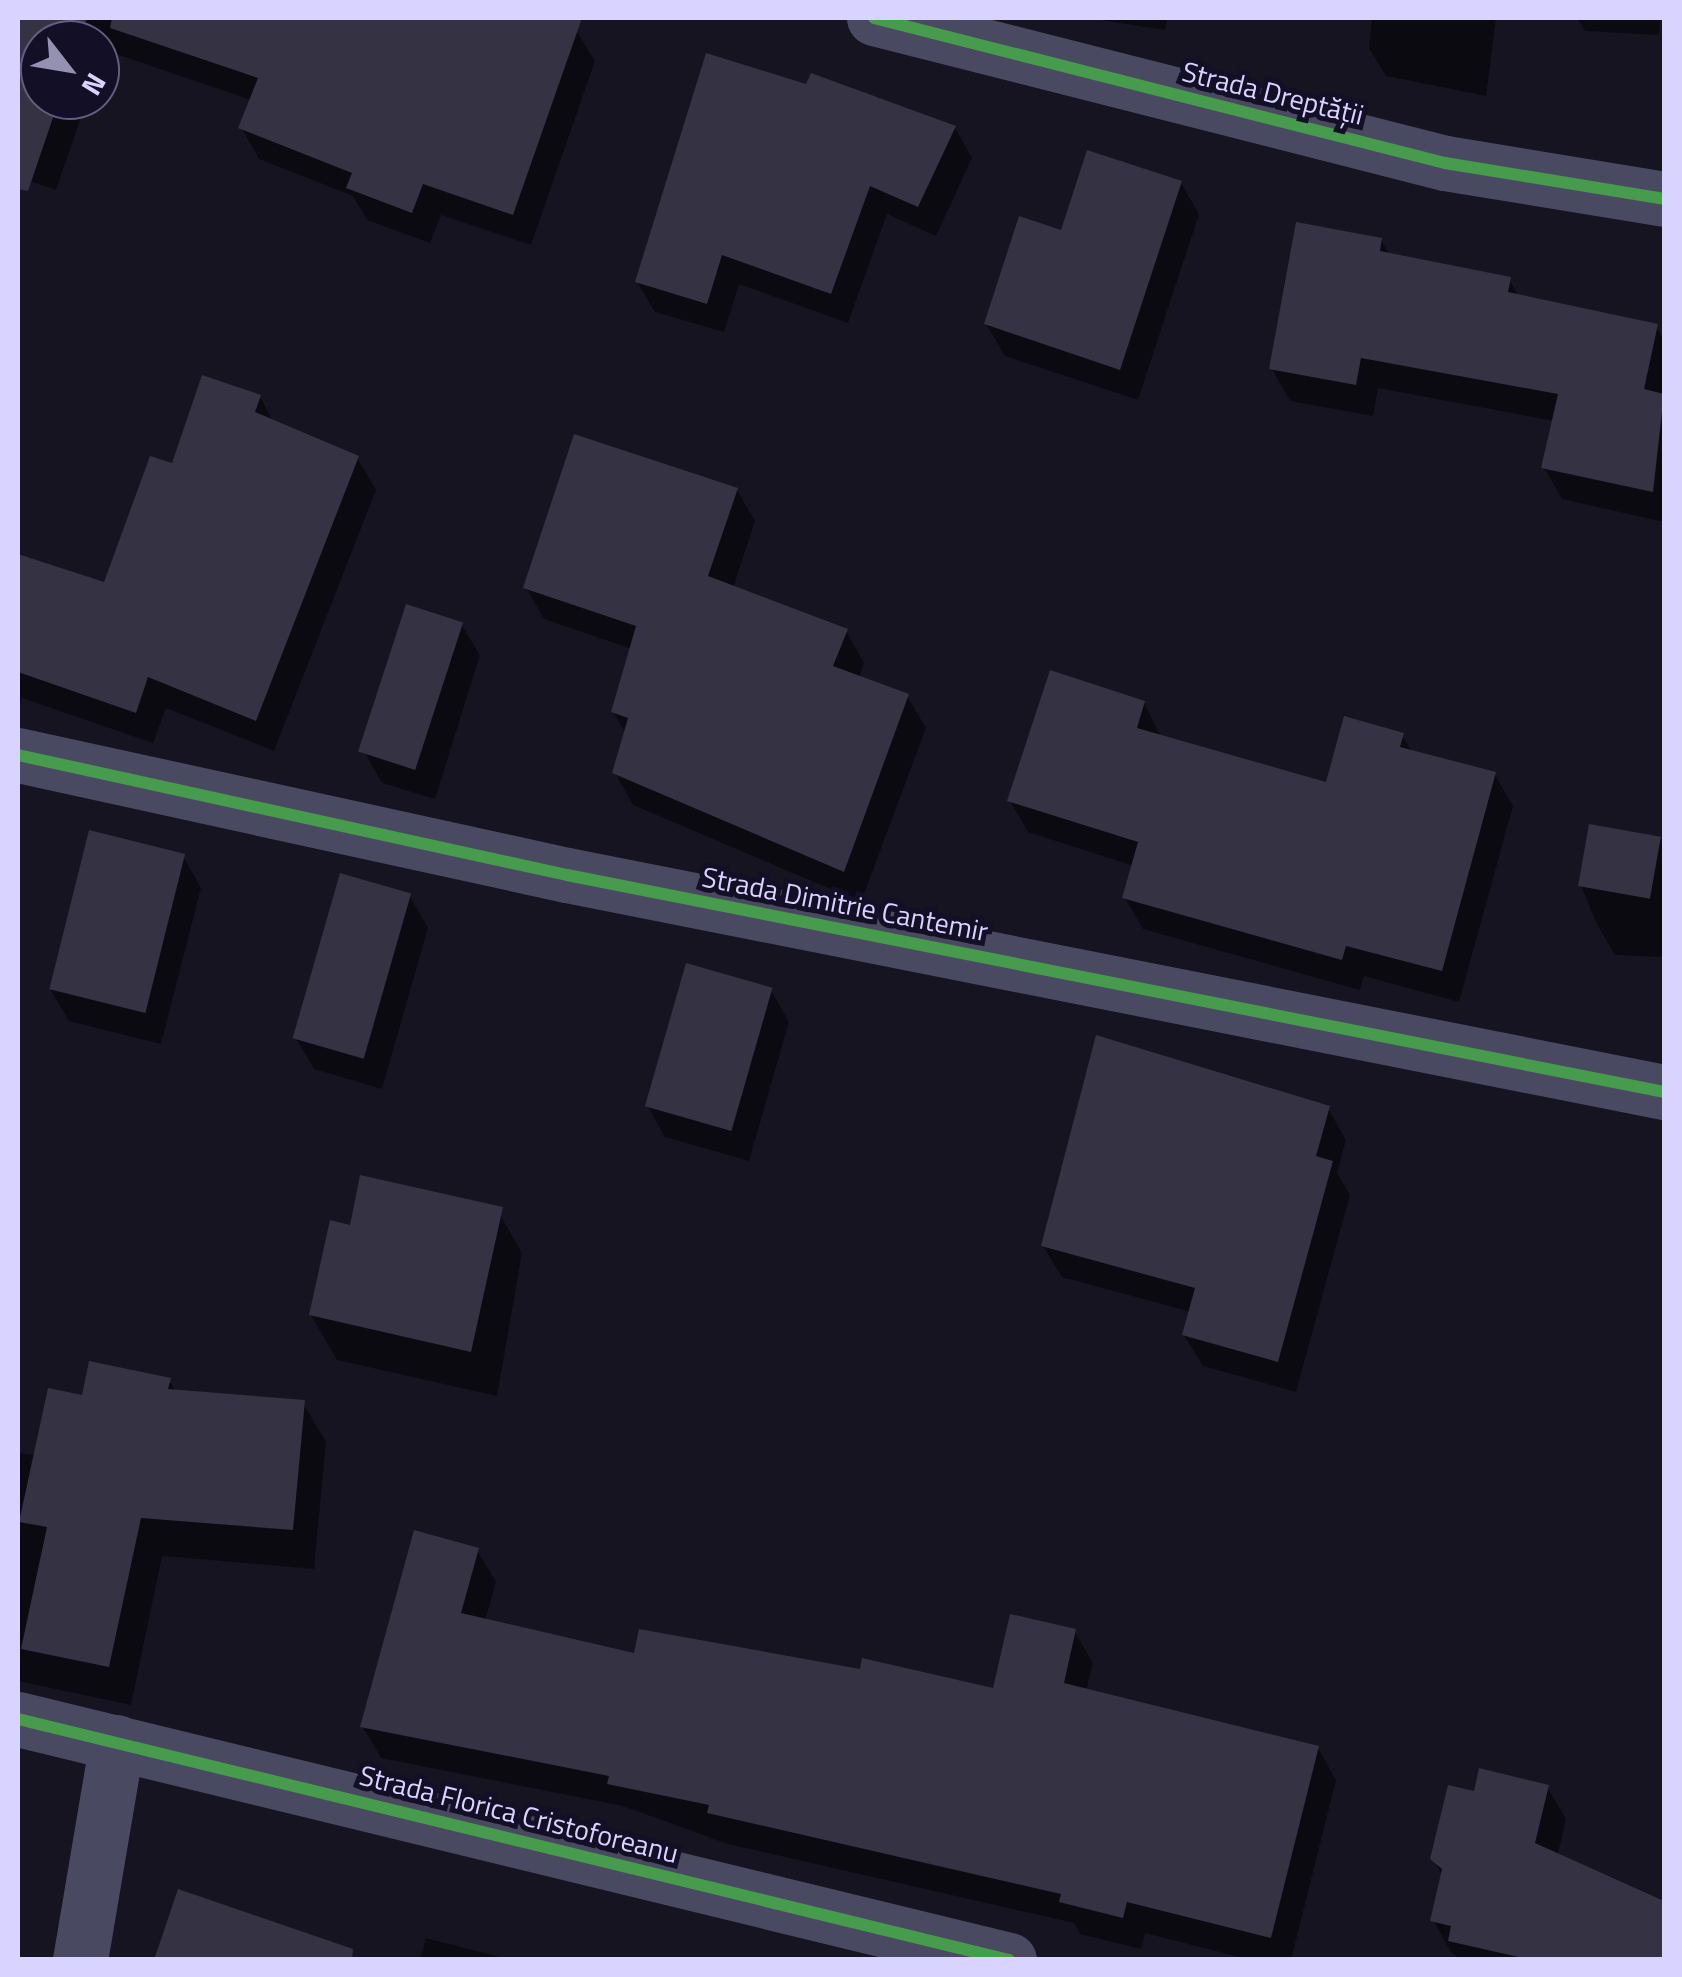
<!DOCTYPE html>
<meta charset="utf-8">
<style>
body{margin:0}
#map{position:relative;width:1682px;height:1977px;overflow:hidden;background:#161421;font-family:"Titillium Web",sans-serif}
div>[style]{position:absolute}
.shadow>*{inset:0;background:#0007}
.building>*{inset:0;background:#343243;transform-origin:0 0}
.street>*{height:55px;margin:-27.5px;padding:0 27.5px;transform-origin:27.5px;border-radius:27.5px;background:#4a4962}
.cycleway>*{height:12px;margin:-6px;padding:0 6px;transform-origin:6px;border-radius:6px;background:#469c4c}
span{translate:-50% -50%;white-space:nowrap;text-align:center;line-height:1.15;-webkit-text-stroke:10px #130f26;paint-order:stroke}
.street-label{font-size:28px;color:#d9d4ff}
.frame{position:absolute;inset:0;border:20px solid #d9d4ff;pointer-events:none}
.north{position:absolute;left:20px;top:20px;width:100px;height:100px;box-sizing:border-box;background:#130f26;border:2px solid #625e7d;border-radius:50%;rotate:121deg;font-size:28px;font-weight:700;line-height:40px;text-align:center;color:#d9d4ff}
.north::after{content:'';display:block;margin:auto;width:35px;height:45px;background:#9591b1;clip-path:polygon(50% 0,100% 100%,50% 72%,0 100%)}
</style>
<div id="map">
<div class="shadow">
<i style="clip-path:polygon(18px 18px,542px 18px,576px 30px,595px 61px,531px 245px,441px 215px,430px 243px,367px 220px,353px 196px,259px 159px,241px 127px,251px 100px,104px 50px,100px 62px,100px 40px,40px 40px,40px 100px,87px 100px,56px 190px,18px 177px)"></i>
<i style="clip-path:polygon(1087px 18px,1167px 18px,1165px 30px)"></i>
<i style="clip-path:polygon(1372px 18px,1496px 18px,1486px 96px,1386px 76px,1369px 48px)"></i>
<i style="clip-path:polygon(1577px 18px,1660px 18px,1659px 35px,1585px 31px)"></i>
<i style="clip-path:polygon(955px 128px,972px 158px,936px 236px,887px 214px,848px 323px,739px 284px,724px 332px,655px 312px,637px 282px)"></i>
<i style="clip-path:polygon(1181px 183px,1199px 214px,1138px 400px,1005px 356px,986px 324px,1062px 234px)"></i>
<i style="clip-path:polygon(1381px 240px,1390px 256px,1509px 279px,1519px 297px,1656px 326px,1664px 340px,1664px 522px,1562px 499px,1544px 468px,1554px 421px,1378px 388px,1373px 416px,1290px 401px,1272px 369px)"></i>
<i style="clip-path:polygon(260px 397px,274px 423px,357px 458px,376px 490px,274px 751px,166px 708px,153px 743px,22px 698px,18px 711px,18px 556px,106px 585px)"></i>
<i style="clip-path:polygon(737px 490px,755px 521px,733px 588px,846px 631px,864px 663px,859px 678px,907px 696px,926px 728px,861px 902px,633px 805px,615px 773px,626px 734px,613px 712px,632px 649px,544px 619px,526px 588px)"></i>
<i style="clip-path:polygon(461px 624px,480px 655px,435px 799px,382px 783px,364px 751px)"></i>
<i style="clip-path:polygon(1144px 703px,1161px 737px,1328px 785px,1402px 735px,1413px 753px,1495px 775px,1513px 806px,1459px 1002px,1364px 976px,1360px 990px,1143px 929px,1124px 897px,1134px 866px,1028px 832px,1010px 801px)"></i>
<i style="clip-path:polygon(1591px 827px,1664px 840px,1664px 957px,1615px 955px,1597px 924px,1581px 886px)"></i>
<i style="clip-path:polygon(183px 856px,201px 888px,161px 1044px,69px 1021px,50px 989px)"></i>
<i style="clip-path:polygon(410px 896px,428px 928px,382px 1089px,314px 1069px,295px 1037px)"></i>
<i style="clip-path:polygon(771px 990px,789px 1022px,749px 1161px,665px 1137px,647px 1105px)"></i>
<i style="clip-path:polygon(1328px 1108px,1346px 1140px,1337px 1173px,1350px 1195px,1296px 1392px,1203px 1366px,1184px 1335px,1191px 1312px,1062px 1277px,1043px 1246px)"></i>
<i style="clip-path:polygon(496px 1208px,522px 1253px,497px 1396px,337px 1360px,311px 1315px,352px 1228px)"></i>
<i style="clip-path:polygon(169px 1380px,176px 1392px,303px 1403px,326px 1442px,314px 1569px,162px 1556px,131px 1705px,18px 1681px,18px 1453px,36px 1455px,84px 1398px)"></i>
<i style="clip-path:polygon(477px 1550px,496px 1582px,485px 1621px,636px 1656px,995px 1691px,1074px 1631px,1093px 1663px,1086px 1691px,1318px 1748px,1336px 1780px,1291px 1960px,1251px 1960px,1145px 1933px,1141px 1949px,1080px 1934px,1074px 1923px,728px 1844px,623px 1806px,381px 1758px,362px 1726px)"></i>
<i style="clip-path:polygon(1547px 1787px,1566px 1819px,1557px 1857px,1664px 1908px,1664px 1960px,1461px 1960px,1451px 1952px,1433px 1920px,1443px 1877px,1433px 1859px,1476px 1794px)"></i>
<i style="clip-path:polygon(426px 1938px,512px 1960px,420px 1960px)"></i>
</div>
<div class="building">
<i style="clip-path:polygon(18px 18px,87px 18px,79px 40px,40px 40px,40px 100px,59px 100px,28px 191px,18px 189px)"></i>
<i style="clip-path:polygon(112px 18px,582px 18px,513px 215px,423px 184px,412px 213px,346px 188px,352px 173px,238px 128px,258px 78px,110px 28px)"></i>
<i style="clip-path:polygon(706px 53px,806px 84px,811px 73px,956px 126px,918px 207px,870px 186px,831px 294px,722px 255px,707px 304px,635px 282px)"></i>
<i style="clip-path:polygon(1087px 150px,1182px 181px,1120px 370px,984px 324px,1019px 216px,1061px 230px)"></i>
<i style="clip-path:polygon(1296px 222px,1382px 238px,1380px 251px,1511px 277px,1508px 292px,1658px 324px,1644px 389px,1664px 394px,1653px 492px,1541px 468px,1558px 394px,1361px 358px,1356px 385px,1269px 369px)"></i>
<i style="clip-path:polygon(202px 375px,261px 395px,255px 412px,359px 456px,256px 721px,148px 677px,136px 713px,18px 672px,18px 554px,104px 582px,150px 456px,172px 463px)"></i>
<i style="clip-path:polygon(574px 434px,738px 488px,708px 576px,848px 629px,833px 666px,909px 694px,844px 872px,612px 773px,628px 718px,611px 712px,636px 626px,523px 588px)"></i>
<i style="left:406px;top:604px;width:60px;height:155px;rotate:18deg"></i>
<i style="clip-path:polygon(1050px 670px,1145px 701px,1137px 728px,1326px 782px,1344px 716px,1404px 733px,1400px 747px,1496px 772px,1442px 971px,1346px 946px,1342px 960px,1122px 898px,1138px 842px,1007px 801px)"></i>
<i style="left:1589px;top:824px;width:73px;height:63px;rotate:10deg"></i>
<i style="left:89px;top:830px;width:99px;height:164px;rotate:14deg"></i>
<i style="left:340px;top:873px;width:74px;height:172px;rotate:16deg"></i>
<i style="left:686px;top:963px;width:90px;height:149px;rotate:16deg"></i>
<i style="clip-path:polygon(1096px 1035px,1330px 1106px,1316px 1156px,1333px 1161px,1278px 1362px,1182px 1335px,1195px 1288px,1041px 1246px)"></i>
<i style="clip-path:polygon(360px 1175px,503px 1207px,471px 1352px,309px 1315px,330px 1220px,350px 1225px)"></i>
<i style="clip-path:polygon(89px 1361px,171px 1378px,168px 1389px,305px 1400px,293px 1530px,141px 1518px,109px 1667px,21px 1649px,47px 1527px,19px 1522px,48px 1388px,82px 1395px)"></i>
<i style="clip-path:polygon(414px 1530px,479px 1548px,461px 1613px,634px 1653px,639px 1629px,860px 1669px,862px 1658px,993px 1688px,1010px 1614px,1076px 1629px,1064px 1683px,1319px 1746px,1271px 1938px,1127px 1902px,1123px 1918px,1059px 1902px,1061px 1894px,707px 1813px,709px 1805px,607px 1784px,609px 1776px,360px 1727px)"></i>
<i style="clip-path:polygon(1479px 1768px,1549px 1785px,1535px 1843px,1664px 1901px,1664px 1960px,1531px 1960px,1448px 1941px,1451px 1926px,1430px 1921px,1442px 1869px,1430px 1859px,1448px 1785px,1474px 1791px)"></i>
<i style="clip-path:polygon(178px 1889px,353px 1949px,352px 1960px,154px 1960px)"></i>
</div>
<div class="street">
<i style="left:874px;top:18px;width:589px;rotate:14.25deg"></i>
<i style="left:1445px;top:163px;width:222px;rotate:9.3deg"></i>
<i style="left:18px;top:755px;width:562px;rotate:12.33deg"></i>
<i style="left:567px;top:875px;width:1118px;rotate:11.19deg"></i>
<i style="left:18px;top:1719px;width:1020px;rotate:13.67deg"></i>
<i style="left:80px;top:1960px;width:221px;rotate:-80.4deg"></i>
</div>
<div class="cycleway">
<i style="left:874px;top:18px;width:589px;rotate:14.25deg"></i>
<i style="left:1445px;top:163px;width:222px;rotate:9.3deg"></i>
<i style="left:18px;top:755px;width:562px;rotate:12.33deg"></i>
<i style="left:567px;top:875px;width:1118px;rotate:11.19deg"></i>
<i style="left:18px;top:1719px;width:1020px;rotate:13.67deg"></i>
</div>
<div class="street-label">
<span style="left:1273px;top:93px;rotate:14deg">Strada Dreptății</span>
<span style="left:845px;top:904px;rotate:11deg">Strada Dimitrie Cantemir</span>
<span style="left:519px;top:1814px;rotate:14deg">Strada Florica Cristoforeanu</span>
</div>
<div class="frame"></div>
<div class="north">N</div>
</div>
